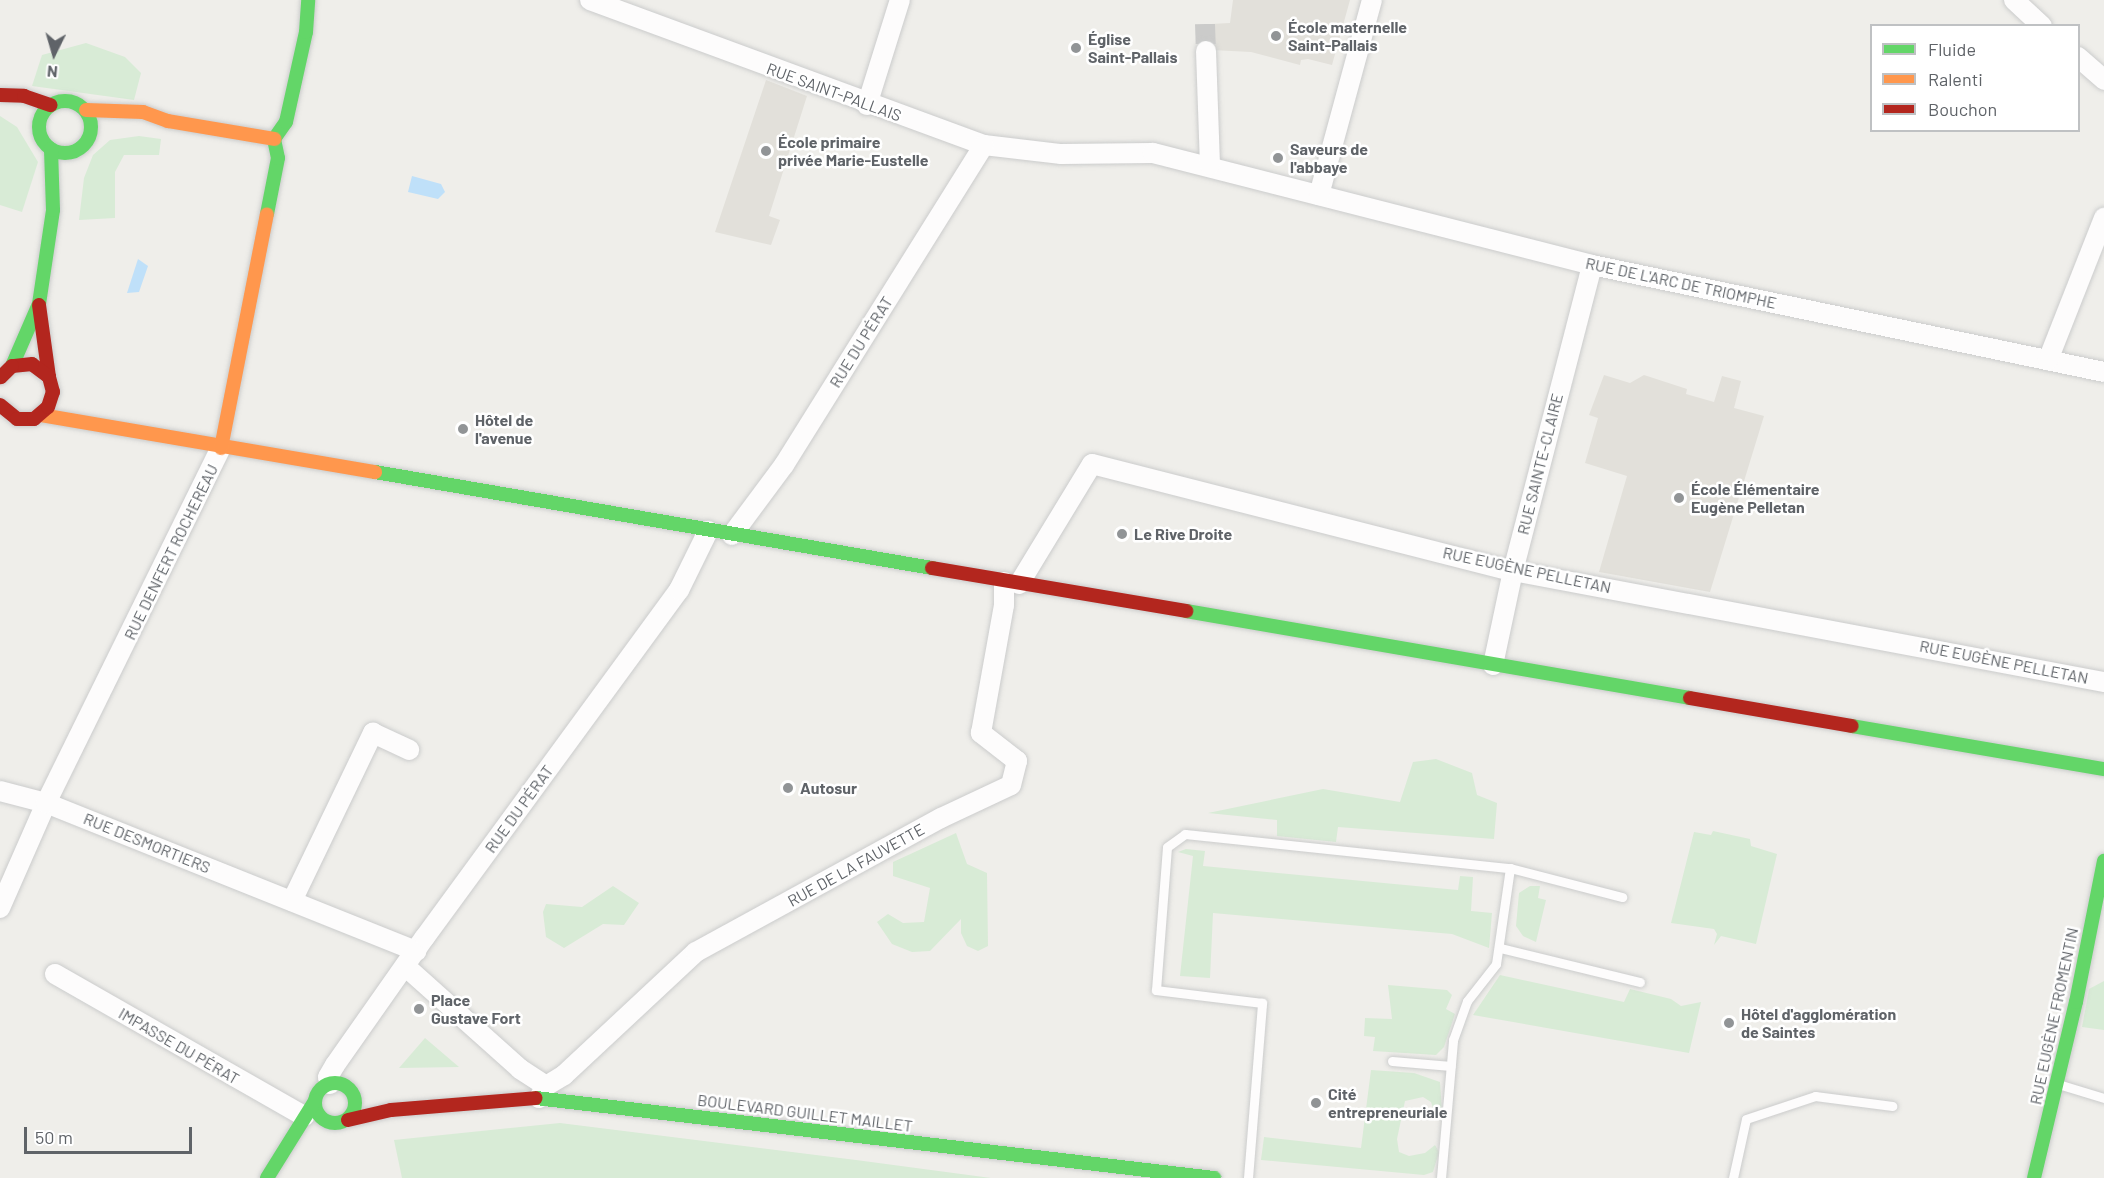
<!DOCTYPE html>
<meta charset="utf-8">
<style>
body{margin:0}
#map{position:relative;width:2104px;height:1178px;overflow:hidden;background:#efeeea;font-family:Barlow,sans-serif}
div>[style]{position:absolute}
.education>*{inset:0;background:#e2e0da}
.green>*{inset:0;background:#d8ebd6}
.water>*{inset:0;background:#bfe0f9}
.street-tunnel>*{height:20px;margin-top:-10px;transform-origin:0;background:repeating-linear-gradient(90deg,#cbcbca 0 20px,transparent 0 30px)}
.roads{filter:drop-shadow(0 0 2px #cbcccc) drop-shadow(0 0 2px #cbcccc)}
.lane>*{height:9px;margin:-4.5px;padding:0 4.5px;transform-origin:4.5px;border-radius:4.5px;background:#fdfcfc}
.street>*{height:20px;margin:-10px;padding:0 10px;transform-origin:10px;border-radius:10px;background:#fdfcfc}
.fast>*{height:14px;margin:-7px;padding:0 7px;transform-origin:7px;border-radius:7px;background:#63d668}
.fast>.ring{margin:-7px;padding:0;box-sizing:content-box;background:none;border:14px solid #63d668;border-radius:50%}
.slow>*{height:14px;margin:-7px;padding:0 7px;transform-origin:7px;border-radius:7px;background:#ff974d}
.jam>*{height:14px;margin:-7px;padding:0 7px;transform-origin:7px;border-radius:7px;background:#b3261e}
.dots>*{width:16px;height:16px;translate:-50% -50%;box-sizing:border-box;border:3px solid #fff;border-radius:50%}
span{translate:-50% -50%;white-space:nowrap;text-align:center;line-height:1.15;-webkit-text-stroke:5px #fff;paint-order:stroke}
.poi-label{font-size:16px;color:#5f6368;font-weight:700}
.left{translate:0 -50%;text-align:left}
.street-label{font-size:16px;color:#5f6368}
.legend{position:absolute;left:1870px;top:24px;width:210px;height:108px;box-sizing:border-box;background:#fff;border:2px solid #bfc1c3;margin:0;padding:8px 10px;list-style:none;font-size:18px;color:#5f6368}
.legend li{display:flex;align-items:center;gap:12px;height:30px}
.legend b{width:30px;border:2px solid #bfc1c3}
.north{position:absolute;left:24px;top:24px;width:60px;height:60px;-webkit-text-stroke:4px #fff;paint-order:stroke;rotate:185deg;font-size:16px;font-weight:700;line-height:24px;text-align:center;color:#5f6368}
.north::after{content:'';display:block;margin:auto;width:21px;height:27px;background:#5f6368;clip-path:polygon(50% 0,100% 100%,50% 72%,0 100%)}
.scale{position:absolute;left:24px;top:1127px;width:168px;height:27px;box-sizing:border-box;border:3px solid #5f6368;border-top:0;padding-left:8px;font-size:18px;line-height:21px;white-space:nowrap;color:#5f6368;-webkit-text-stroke:4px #fff;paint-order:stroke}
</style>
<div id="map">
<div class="education">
<i style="clip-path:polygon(1233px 0,1350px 0,1332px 65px,1308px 59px,1301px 60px,1300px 65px,1251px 52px,1212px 50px,1211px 24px,1230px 23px)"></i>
<i style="clip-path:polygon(766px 80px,807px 96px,769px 216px,780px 220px,771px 245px,715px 232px)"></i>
<i style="clip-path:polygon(1604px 375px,1630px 383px,1644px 375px,1687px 389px,1686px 394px,1714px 402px,1722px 376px,1741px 381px,1734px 408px,1764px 416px,1710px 592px,1599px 572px,1627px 476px,1585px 463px,1598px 418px,1589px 415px)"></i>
</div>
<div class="green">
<i style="clip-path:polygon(86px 43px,125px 57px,141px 73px,134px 100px,32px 86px,42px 55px)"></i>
<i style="clip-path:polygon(0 116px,17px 127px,38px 162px,22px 212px,0 205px)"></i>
<i style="clip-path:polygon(139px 136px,161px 139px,159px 155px,124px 155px,115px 172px,115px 218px,79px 220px,84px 178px,93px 155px,110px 140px)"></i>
<i style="clip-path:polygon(1436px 759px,1472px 773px,1477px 795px,1497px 803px,1494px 839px,1338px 827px,1336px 842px,1277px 836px,1277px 820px,1208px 813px,1323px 789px,1400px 802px,1413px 762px)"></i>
<i style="clip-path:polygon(1713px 831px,1750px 839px,1751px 846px,1777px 854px,1756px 944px,1721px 936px,1714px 945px,1717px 934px,1714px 929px,1671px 923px,1694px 832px,1711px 835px)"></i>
<i style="clip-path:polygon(956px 833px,967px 864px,987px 873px,988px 946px,978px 951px,967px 946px,961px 933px,961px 919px,930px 951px,912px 952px,892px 944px,877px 922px,888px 914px,903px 923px,924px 922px,930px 888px,893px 876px,893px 862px)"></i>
<i style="clip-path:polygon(1186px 849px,1205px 851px,1203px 866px,1458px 890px,1460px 876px,1473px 877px,1471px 911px,1492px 913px,1489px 948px,1452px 934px,1213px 913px,1210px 978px,1180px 976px,1193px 856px,1178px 852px)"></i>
<i style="clip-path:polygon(613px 886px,639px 903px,624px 925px,603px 924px,564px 948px,546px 937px,543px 912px,546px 904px,582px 907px)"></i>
<i style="clip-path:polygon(1530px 886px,1540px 886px,1538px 898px,1546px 900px,1536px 942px,1523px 936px,1516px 926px,1519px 893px)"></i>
<i style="clip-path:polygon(1500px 975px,1624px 1002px,1630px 989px,1671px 999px,1681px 1006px,1701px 1002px,1689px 1053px,1473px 1015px)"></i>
<i style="clip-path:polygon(2104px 981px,2104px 1030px,2082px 1027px,2089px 989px)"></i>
<i style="clip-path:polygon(1388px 985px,1447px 990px,1452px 995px,1446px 1009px,1455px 1014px,1444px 1047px,1436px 1055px,1373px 1051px,1375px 1037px,1364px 1036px,1365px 1018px,1392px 1019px)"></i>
<i style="clip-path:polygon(425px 1038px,459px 1067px,399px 1068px)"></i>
<i style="clip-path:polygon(1371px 1070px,1414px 1073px,1440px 1082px,1442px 1111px,1435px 1114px,1431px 1102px,1423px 1097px,1405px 1101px,1397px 1139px,1399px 1152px,1409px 1156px,1425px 1153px,1435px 1145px,1439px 1152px,1433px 1172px,1424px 1175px,1261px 1160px,1264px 1137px,1361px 1148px)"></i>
<i style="clip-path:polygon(560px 1123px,856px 1160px,991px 1178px,402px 1178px,394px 1140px)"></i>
</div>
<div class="water">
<i style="clip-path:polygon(412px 176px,441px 184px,445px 192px,438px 199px,408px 192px)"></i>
<i style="clip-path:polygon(138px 259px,148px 266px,139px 292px,127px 293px)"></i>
</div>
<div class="street-tunnel">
<i style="left:1205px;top:24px;width:27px;rotate:88deg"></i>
</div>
<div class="roads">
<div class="lane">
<i style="left:1500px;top:948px;width:144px;rotate:13.7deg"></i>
<i style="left:1392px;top:1061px;width:59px;rotate:4.8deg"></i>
<i style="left:2058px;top:1084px;width:48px;rotate:16.9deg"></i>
<i style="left:1248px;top:1178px;width:176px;rotate:-85.4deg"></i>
<i style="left:1262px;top:1003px;width:107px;rotate:-173deg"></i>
<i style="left:1156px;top:990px;width:143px;rotate:-85.6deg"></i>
<i style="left:1167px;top:847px;width:22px;rotate:-36deg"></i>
<i style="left:1185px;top:834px;width:327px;rotate:6deg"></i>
<i style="left:1510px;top:868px;width:116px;rotate:14.5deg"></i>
<i style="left:1441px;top:1178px;width:139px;rotate:-85deg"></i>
<i style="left:1453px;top:1040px;width:41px;rotate:-70.3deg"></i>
<i style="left:1467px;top:1001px;width:47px;rotate:-51.9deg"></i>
<i style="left:1496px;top:964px;width:97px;rotate:-81.7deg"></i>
<i style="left:1733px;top:1178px;width:60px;rotate:-77.6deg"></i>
<i style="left:1746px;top:1119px;width:73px;rotate:-18.4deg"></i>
<i style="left:1815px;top:1096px;width:78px;rotate:7.4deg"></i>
</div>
<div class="street">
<i style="left:590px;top:0;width:420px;rotate:20.2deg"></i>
<i style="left:984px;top:145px;width:78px;rotate:6.7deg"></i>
<i style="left:1061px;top:154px;width:92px;rotate:-0.6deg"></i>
<i style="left:1153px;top:153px;width:453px;rotate:14.3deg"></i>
<i style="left:1592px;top:265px;width:523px;rotate:11.8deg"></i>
<i style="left:2014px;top:0;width:38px;rotate:43deg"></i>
<i style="left:1206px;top:51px;width:114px;rotate:88deg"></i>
<i style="left:2078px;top:57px;width:35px;rotate:41deg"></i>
<i style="left:867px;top:105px;width:110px;rotate:-72.6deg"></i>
<i style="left:1319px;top:195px;width:202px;rotate:-74.8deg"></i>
<i style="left:2048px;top:360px;width:153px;rotate:-68.5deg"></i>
<i style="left:732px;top:535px;width:87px;rotate:-53.4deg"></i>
<i style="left:784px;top:465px;width:377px;rotate:-58deg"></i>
<i style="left:1019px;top:584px;width:140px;rotate:-58.7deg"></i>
<i style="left:1092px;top:464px;width:434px;rotate:14.3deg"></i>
<i style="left:1513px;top:571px;width:601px;rotate:10.64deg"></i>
<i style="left:1493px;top:665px;width:96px;rotate:-78deg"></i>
<i style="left:1513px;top:571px;width:316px;rotate:-75.5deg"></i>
<i style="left:0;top:791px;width:48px;rotate:14.6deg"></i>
<i style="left:46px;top:803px;width:399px;rotate:21.8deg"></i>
<i style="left:292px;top:901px;width:187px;rotate:-64.3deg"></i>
<i style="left:373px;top:733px;width:40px;rotate:25deg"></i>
<i style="left:0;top:908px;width:115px;rotate:-66.3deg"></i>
<i style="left:46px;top:803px;width:396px;rotate:-63.8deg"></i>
<i style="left:405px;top:966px;width:154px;rotate:41.8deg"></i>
<i style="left:520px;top:1069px;width:31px;rotate:33deg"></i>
<i style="left:55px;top:974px;width:287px;rotate:29.7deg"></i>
<i style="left:330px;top:1084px;width:7px;rotate:-106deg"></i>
<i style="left:328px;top:1077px;width:14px;rotate:-60deg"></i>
<i style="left:335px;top:1065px;width:156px;rotate:-54.9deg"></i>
<i style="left:425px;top:937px;width:430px;rotate:-53.8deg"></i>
<i style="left:679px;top:590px;width:66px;rotate:-63.8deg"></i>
<i style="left:539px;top:1098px;width:14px;rotate:-60deg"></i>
<i style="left:546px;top:1086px;width:21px;rotate:-31deg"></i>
<i style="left:564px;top:1075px;width:180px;rotate:-43deg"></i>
<i style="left:696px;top:952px;width:279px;rotate:-28.7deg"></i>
<i style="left:941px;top:818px;width:77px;rotate:-25.2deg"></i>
<i style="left:1011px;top:785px;width:25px;rotate:-76deg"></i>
<i style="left:1017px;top:761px;width:46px;rotate:-142.1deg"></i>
<i style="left:981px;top:733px;width:130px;rotate:-79.8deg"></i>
<i style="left:1004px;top:605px;width:23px;rotate:-90deg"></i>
</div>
<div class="fast">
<i class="ring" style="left:39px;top:101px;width:38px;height:38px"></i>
<i style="left:267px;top:214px;width:57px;rotate:-78.9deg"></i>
<i style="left:278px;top:158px;width:19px;rotate:-102deg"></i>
<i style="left:274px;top:139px;width:21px;rotate:-55deg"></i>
<i style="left:286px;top:122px;width:92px;rotate:-77.5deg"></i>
<i style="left:306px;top:32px;width:32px;rotate:-86deg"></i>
<i style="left:12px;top:366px;width:68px;rotate:-66.5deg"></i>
<i style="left:39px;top:304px;width:95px;rotate:-81.5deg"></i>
<i style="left:53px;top:210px;width:61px;rotate:-91.9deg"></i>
<i style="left:375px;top:472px;width:565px;rotate:9.78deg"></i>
<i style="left:1186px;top:611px;width:511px;rotate:9.79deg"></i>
<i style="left:1852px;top:726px;width:256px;rotate:9.7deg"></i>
<i class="ring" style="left:315px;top:1083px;width:26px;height:26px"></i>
<i style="left:536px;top:1098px;width:683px;rotate:6.73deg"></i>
<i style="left:267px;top:1178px;width:91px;rotate:-58.1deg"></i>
<i style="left:2034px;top:1178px;width:181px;rotate:-76.6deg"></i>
<i style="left:2076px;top:1002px;width:144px;rotate:-78.8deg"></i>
</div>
<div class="slow">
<i style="left:86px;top:110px;width:57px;rotate:2deg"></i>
<i style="left:143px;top:112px;width:27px;rotate:20deg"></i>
<i style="left:168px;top:121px;width:108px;rotate:9.6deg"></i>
<i style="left:41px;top:415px;width:339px;rotate:9.7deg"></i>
<i style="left:221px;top:448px;width:238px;rotate:-78.9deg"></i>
</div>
<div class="jam">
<i style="left:0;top:95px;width:24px;rotate:2deg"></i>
<i style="left:24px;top:96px;width:28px;rotate:19deg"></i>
<i style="left:39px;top:305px;width:73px;rotate:82.1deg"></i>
<i style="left:0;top:405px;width:22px;rotate:39deg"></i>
<i style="left:17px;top:419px;width:17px"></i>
<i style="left:34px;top:419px;width:18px;rotate:-41deg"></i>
<i style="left:48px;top:407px;width:16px;rotate:-72deg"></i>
<i style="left:53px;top:392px;width:16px;rotate:-105deg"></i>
<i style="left:49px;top:377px;width:21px;rotate:-143deg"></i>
<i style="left:32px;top:364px;width:20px;rotate:174deg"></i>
<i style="left:12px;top:366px;width:16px;rotate:135deg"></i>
<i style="left:932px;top:568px;width:258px;rotate:9.6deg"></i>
<i style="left:1690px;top:698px;width:164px;rotate:9.8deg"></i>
<i style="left:348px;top:1120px;width:44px;rotate:-13.1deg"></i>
<i style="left:391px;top:1110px;width:145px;rotate:-4.7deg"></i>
</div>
</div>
<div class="dots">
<i style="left:1276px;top:36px;background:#919496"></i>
<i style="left:1076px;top:48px;background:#919496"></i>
<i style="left:766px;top:151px;background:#919496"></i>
<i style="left:1278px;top:158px;background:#919496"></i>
<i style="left:463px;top:429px;background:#919496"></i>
<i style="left:1679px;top:498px;background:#919496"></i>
<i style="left:1122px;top:534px;background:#919496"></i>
<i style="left:788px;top:788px;background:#919496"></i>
<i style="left:419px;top:1009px;background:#919496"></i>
<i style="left:1729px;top:1023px;background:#919496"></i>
<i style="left:1316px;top:1103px;background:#919496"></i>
</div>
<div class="poi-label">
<span class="left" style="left:1288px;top:36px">École maternelle<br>Saint-Pallais</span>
<span class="left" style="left:1088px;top:48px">Église<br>Saint-Pallais</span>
<span class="left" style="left:778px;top:151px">École primaire<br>privée Marie-Eustelle</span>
<span class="left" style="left:1290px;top:158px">Saveurs de<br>l'abbaye</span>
<span class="left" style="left:475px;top:429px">Hôtel de<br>l'avenue</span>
<span class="left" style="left:1691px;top:498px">École Élémentaire<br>Eugène Pelletan</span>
<span class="left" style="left:1134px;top:534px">Le Rive Droite</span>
<span class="left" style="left:800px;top:788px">Autosur</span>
<span class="left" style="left:431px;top:1009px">Place<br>Gustave Fort</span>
<span class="left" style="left:1741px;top:1023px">Hôtel d'agglomération<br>de Saintes</span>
<span class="left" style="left:1328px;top:1103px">Cité<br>entrepreneuriale</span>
</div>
<div class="street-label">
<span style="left:834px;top:92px;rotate:20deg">RUE SAINT-PALLAIS</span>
<span style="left:1681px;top:283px;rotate:12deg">RUE DE L'ARC DE TRIOMPHE</span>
<span style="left:861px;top:342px;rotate:-58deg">RUE DU PÉRAT</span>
<span style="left:1540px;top:464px;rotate:-76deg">RUE SAINTE-CLAIRE</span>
<span style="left:171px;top:552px;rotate:-64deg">RUE DENFERT ROCHEREAU</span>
<span style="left:1527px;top:570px;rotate:12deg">RUE EUGÈNE PELLETAN</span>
<span style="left:2004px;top:662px;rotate:11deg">RUE EUGÈNE PELLETAN</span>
<span style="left:519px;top:809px;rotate:-54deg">RUE DU PÉRAT</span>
<span style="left:147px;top:843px;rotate:22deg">RUE DESMORTIERS</span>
<span style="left:856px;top:865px;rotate:-29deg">RUE DE LA FAUVETTE</span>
<span style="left:2054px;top:1016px;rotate:-78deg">RUE EUGÈNE FROMENTIN</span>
<span style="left:179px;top:1046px;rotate:30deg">IMPASSE DU PÉRAT</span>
<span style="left:805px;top:1113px;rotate:7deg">BOULEVARD GUILLET MAILLET</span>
</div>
<ul class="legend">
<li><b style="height:8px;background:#63d668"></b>Fluide</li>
<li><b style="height:8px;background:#ff974d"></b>Ralenti</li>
<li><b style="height:8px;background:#b3261e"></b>Bouchon</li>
</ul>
<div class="north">N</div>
<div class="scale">50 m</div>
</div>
